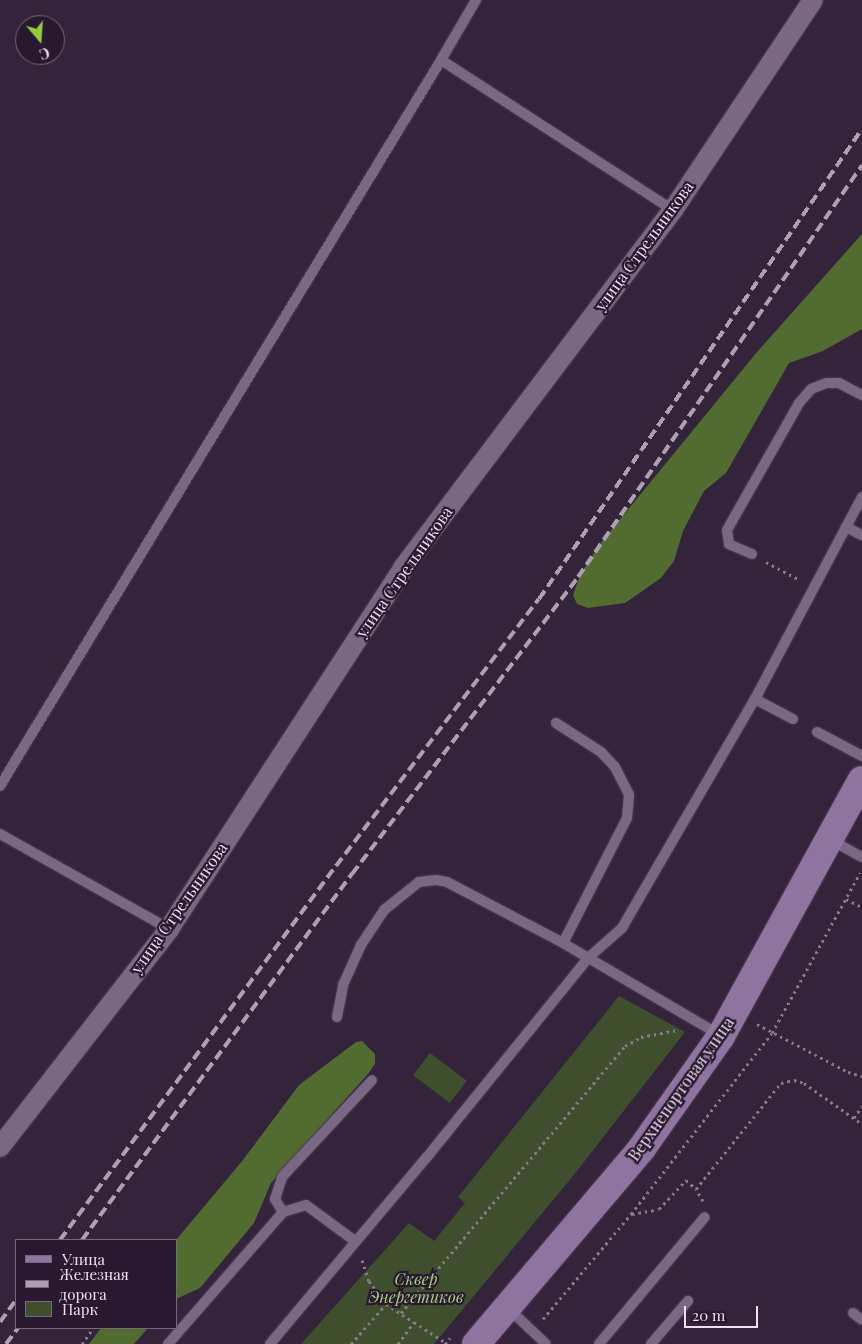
<!DOCTYPE html>
<meta charset="utf-8">
<style>
body{margin:0}
#map{position:relative;width:862px;height:1344px;overflow:hidden;background:#33233b;font-family:"Playfair Display",serif}
div>[style]{position:absolute}
.green>*{inset:0;background:#3f4f2d;transform-origin:0 0}
.forest>*{inset:0;background:#516b30}
.path>*{height:3px;margin-top:-1.5px;transform-origin:0;background:repeating-linear-gradient(90deg,#877a8e 0 2.5px,transparent 0 6.5px)}
.roads{filter:drop-shadow(0 0 1px #4c3e53) drop-shadow(0 0 1px #4c3e53)}
.lane>*{height:10px;margin:-5px;padding:0 5px;transform-origin:5px;border-radius:5px;background:#796783}
.street>*{height:20px;margin:-10px;padding:0 10px;transform-origin:10px;border-radius:10px;background:#796783}
.primary>*{height:28px;margin:-14px;padding:0 14px;transform-origin:14px;border-radius:14px;background:#9074a0}
.rail>*{height:4px;margin-top:-2px;transform-origin:0;background:repeating-linear-gradient(90deg,#aca0b2 0 10px,transparent 0 15px)}
span{translate:-50% -50%;white-space:nowrap;text-align:center;line-height:1.15;-webkit-text-stroke:4.5px #291930;paint-order:stroke}
.street-label{font-size:16px;color:#ebe1f0}
.park-label{font-size:16px;color:#a9d17b;font-style:italic}
.legend{position:absolute;left:15px;top:1239px;width:162px;height:90px;box-sizing:border-box;background:#291930;border:1px solid #77697d;margin:0;padding:6px 9px;list-style:none;font-size:15px;color:#ebe1f0}
.legend li{display:flex;align-items:center;gap:10px;height:25px}
.legend b{width:25px;border:1px solid #77697d}
.north{position:absolute;left:15px;top:15px;width:50px;height:50px;box-sizing:border-box;background:#291930;border:1px solid #77697d;border-radius:50%;rotate:162deg;font-size:14px;font-weight:700;line-height:20px;text-align:center;color:#ebe1f0}
.north::after{content:'';display:block;margin:auto;width:18px;height:22px;background:#93cd3e;clip-path:polygon(50% 0,100% 100%,50% 72%,0 100%)}
.scale{position:absolute;left:684px;top:1306px;width:74px;height:22px;box-sizing:border-box;border:2px solid #ebe1f0;border-top:0;padding-left:6px;font-size:15px;line-height:18px;white-space:nowrap;color:#ebe1f0;-webkit-text-stroke:4px #291930;paint-order:stroke}
</style>
<div id="map">
<div class="green">
<i style="clip-path:polygon(619px 996px,685px 1032px,573px 1176px,434px 1344px,301px 1344px,409px 1223px,434px 1241px,465px 1203px,458px 1197px)"></i>
<i style="left:430px;top:1053px;width:46px;height:28px;rotate:37deg"></i>
</div>
<div class="forest">
<i style="clip-path:polygon(862px 234px,862px 329px,823px 351px,789px 363px,726px 473px,704px 491px,683px 531px,674px 561px,661px 578px,625px 603px,588px 608px,577px 604px,573px 595px,580px 575px,599px 545px,757px 352px)"></i>
<i style="clip-path:polygon(362px 1041px,375px 1054px,375px 1064px,368px 1074px,271px 1183px,254px 1223px,200px 1288px,176px 1299px,176px 1240px,243px 1160px,299px 1085px,356px 1042px)"></i>
<i style="clip-path:polygon(101px 1328px,148px 1328px,134px 1344px,89px 1344px)"></i>
</div>
<div class="path">
<i style="left:766px;top:562px;width:38px;rotate:28deg"></i>
<i style="left:846px;top:899px;width:18px;rotate:27deg"></i>
<i style="left:757px;top:1024px;width:103px;rotate:27.8deg"></i>
<i style="left:848px;top:1072px;width:15px;rotate:16deg"></i>
<i style="left:854px;top:1118px;width:14px;rotate:-56deg"></i>
<i style="left:703px;top:1201px;width:14px;rotate:-120deg"></i>
<i style="left:696px;top:1189px;width:136px;rotate:-51.3deg"></i>
<i style="left:781px;top:1083px;width:13px;rotate:-13deg"></i>
<i style="left:794px;top:1080px;width:10px;rotate:17deg"></i>
<i style="left:804px;top:1083px;width:71px;rotate:35.3deg"></i>
<i style="left:632px;top:1214px;width:27px;rotate:-10deg"></i>
<i style="left:659px;top:1209px;width:40px;rotate:-47deg"></i>
<i style="left:686px;top:1180px;width:13px;rotate:42deg"></i>
<i style="left:362px;top:1260px;width:22px;rotate:72deg"></i>
<i style="left:369px;top:1281px;width:29px;rotate:54deg"></i>
<i style="left:386px;top:1304px;width:33px;rotate:33deg"></i>
<i style="left:401px;top:1313px;width:349px;rotate:-50deg"></i>
<i style="left:625px;top:1046px;width:18px;rotate:-29deg"></i>
<i style="left:641px;top:1037px;width:38px;rotate:-11deg"></i>
<i style="left:543px;top:1319px;width:137px;rotate:-50deg"></i>
<i style="left:631px;top:1214px;width:229px;rotate:-52.1deg"></i>
<i style="left:772px;top:1033px;width:183px;rotate:-61.2deg"></i>
<i style="left:82px;top:1344px;width:19px;rotate:-55deg"></i>
<i style="left:351px;top:1344px;width:53px;rotate:-48.8deg"></i>
<i style="left:398px;top:1344px;width:27px;rotate:-54deg"></i>
<i style="left:414px;top:1322px;width:38px;rotate:33deg"></i>
<i style="left:445px;top:1344px;width:8px;rotate:-50deg"></i>
</div>
<div class="roads">
<div class="lane">
<i style="left:476px;top:0;width:69px;rotate:120.3deg"></i>
<i style="left:441px;top:60px;width:276px;rotate:32.9deg"></i>
<i style="left:862px;top:497px;width:34px;rotate:118deg"></i>
<i style="left:846px;top:527px;width:18px;rotate:27deg"></i>
<i style="left:752px;top:554px;width:25px;rotate:-157deg"></i>
<i style="left:729px;top:544px;width:14px;rotate:-98deg"></i>
<i style="left:727px;top:530px;width:146px;rotate:-60.4deg"></i>
<i style="left:799px;top:403px;width:18px;rotate:-49deg"></i>
<i style="left:811px;top:389px;width:17px;rotate:-21deg"></i>
<i style="left:827px;top:383px;width:12px"></i>
<i style="left:839px;top:383px;width:26px;rotate:28deg"></i>
<i style="left:755px;top:699px;width:43px;rotate:27.8deg"></i>
<i style="left:556px;top:723px;width:54px;rotate:32.8deg"></i>
<i style="left:601px;top:752px;width:21px;rotate:47deg"></i>
<i style="left:615px;top:767px;width:31px;rotate:63deg"></i>
<i style="left:629px;top:795px;width:23px;rotate:95deg"></i>
<i style="left:627px;top:818px;width:140px;rotate:117.1deg"></i>
<i style="left:817px;top:732px;width:51px;rotate:28.1deg"></i>
<i style="left:0;top:786px;width:849px;rotate:-58.72deg"></i>
<i style="left:0;top:834px;width:194px;rotate:29.3deg"></i>
<i style="left:831px;top:840px;width:35px;rotate:29deg"></i>
<i style="left:337px;top:1017px;width:33px;rotate:-79deg"></i>
<i style="left:343px;top:985px;width:44px;rotate:-65.8deg"></i>
<i style="left:361px;top:945px;width:42px;rotate:-56.7deg"></i>
<i style="left:384px;top:910px;width:45px;rotate:-38.7deg"></i>
<i style="left:419px;top:882px;width:17px;rotate:-7deg"></i>
<i style="left:436px;top:880px;width:11px;rotate:10deg"></i>
<i style="left:447px;top:882px;width:131px;rotate:27.7deg"></i>
<i style="left:563px;top:943px;width:182px;rotate:30.4deg"></i>
<i style="left:283px;top:1212px;width:15px;rotate:-122deg"></i>
<i style="left:275px;top:1199px;width:23px;rotate:-72deg"></i>
<i style="left:282px;top:1177px;width:132px;rotate:-47.1deg"></i>
<i style="left:508px;top:1308px;width:52px;rotate:43.5deg"></i>
<i style="left:853px;top:1313px;width:11px;rotate:38deg"></i>
<i style="left:168px;top:1344px;width:175px;rotate:-48.9deg"></i>
<i style="left:283px;top:1212px;width:24px;rotate:-17deg"></i>
<i style="left:306px;top:1205px;width:61px;rotate:36.3deg"></i>
<i style="left:270px;top:1344px;width:244px;rotate:-50deg"></i>
<i style="left:427px;top:1157px;width:256px;rotate:-51deg"></i>
<i style="left:588px;top:958px;width:45px;rotate:-41.4deg"></i>
<i style="left:622px;top:928px;width:265px;rotate:-59.9deg"></i>
<i style="left:755px;top:699px;width:195px;rotate:-62.1deg"></i>
<i style="left:599px;top:1344px;width:165px;rotate:-50.2deg"></i>
<i style="left:651px;top:1344px;width:57px;rotate:-49.3deg"></i>
</div>
<div class="street">
<i style="left:0;top:1147px;width:276px;rotate:-52.2deg"></i>
<i style="left:169px;top:929px;width:430px;rotate:-57deg"></i>
<i style="left:403px;top:568px;width:448px;rotate:-53deg"></i>
<i style="left:673px;top:210px;width:252px;rotate:-56.3deg"></i>
</div>
<div class="primary">
<i style="left:476px;top:1344px;width:257px;rotate:-49.7deg"></i>
<i style="left:642px;top:1148px;width:137px;rotate:-54.8deg"></i>
<i style="left:721px;top:1036px;width:292px;rotate:-61.2deg"></i>
</div>
</div>
<div class="rail">
<i style="left:60px;top:1240px;width:465px;rotate:-53.6deg"></i>
<i style="left:336px;top:866px;width:335px;rotate:-52.8deg"></i>
<i style="left:539px;top:599px;width:570px;rotate:-55.5deg"></i>
<i style="left:82px;top:1240px;width:455px;rotate:-53.6deg"></i>
<i style="left:352px;top:874px;width:373px;rotate:-52.7deg"></i>
<i style="left:578px;top:577px;width:500px;rotate:-55.4deg"></i>
<i style="left:0;top:1322px;width:27px;rotate:-54deg"></i>
<i style="left:6px;top:1344px;width:20px;rotate:-53deg"></i>
</div>
<div class="street-label">
<span style="left:644px;top:246px;rotate:-54deg">улица Стрельникова</span>
<span style="left:404px;top:572px;rotate:-55deg">улица Стрельникова</span>
<span style="left:179px;top:908px;rotate:-55deg">улица Стрельникова</span>
<span style="left:681px;top:1089px;rotate:-55deg">Верхнепортовая улица</span>
</div>
<div class="park-label">
<span style="left:416px;top:1288px">Сквер<br>Энергетиков</span>
</div>
<ul class="legend">
<li><b style="height:6px;background:#9074a0"></b>Улица</li>
<li><b style="height:6px;background:#aca0b2"></b>Железная дорога</li>
<li><b style="height:14px;background:#3f4f2d"></b>Парк</li>
</ul>
<div class="north">С</div>
<div class="scale">20 m</div>
</div>
